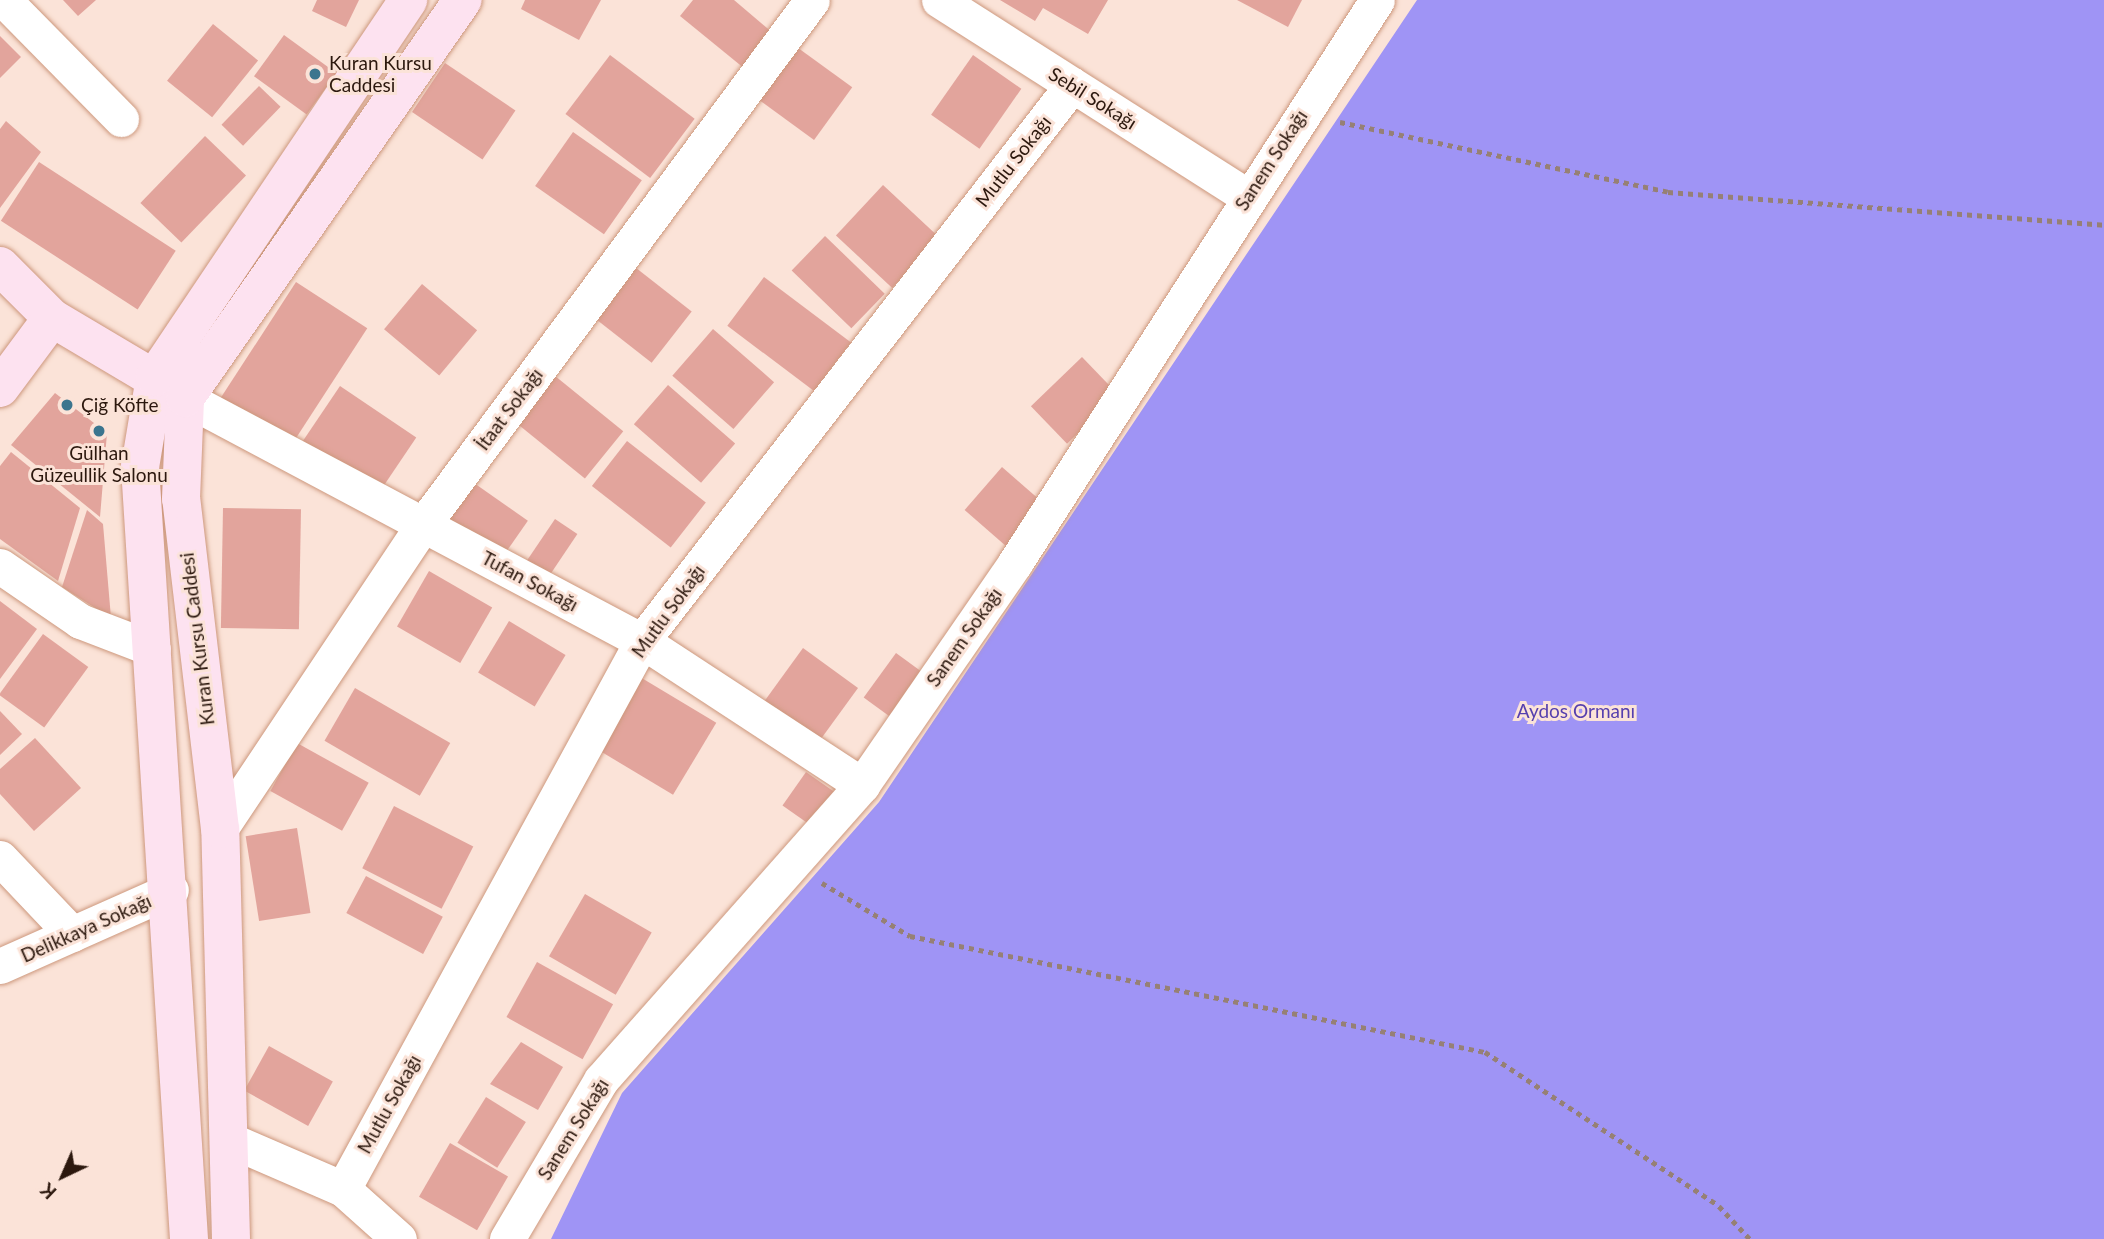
<!DOCTYPE html>
<meta charset="utf-8">
<style>
body{margin:0}
#map{position:relative;width:2104px;height:1239px;overflow:hidden;background:#fbe3d8;font-family:Lato,sans-serif}
div>[style]{position:absolute}
.forest>*{inset:0;background:#9f94f5}
.building>*{inset:0;background:#e2a49c;transform-origin:0 0}
.path>*{height:4.5px;margin-top:-2.25px;transform-origin:0;background:repeating-linear-gradient(90deg,#968075 0 5px,transparent 0 10px)}
.roads{filter:drop-shadow(0 0 2px #cd987d) drop-shadow(0 0 2px #cd987d)}
.street>*{height:35px;margin:-17.5px;padding:0 17.5px;transform-origin:17.5px;border-radius:17.5px;background:#fff}
.secondary>*{height:38px;margin:-19px;padding:0 19px;transform-origin:19px;border-radius:19px;background:#fde2f0}
.dots>*{width:19px;height:19px;translate:-50% -50%;box-sizing:border-box;border:4px solid #fbe3d8;border-radius:50%}
span{translate:-50% -50%;white-space:nowrap;text-align:center;line-height:1.15;-webkit-text-stroke:6px #fbe3d8;paint-order:stroke}
.poi-label{font-size:19px;color:#2c180e}
.left{translate:0 -50%;text-align:left}
.street-label{font-size:19px;color:#2c180e}
.park-label{font-size:19px;color:#563fae}
.north{position:absolute;left:28px;top:1141px;width:70px;height:70px;-webkit-text-stroke:5px #fbe3d8;paint-order:stroke;rotate:224deg;font-size:19px;font-weight:700;line-height:28px;text-align:center;color:#2c180e}
.north::after{content:'';display:block;margin:auto;width:24px;height:32px;background:#2c180e;clip-path:polygon(50% 0,100% 100%,50% 72%,0 100%)}
</style>
<div id="map">
<div class="forest">
<i style="clip-path:polygon(1417px 0,2104px 0,2104px 1239px,551px 1239px,622px 1093px,879px 802px)"></i>
</div>
<div class="building">
<i style="clip-path:polygon(63px 0,96px 0,78px 16px)"></i>
<i style="clip-path:polygon(317px 0,359px 0,346px 27px,312px 11px)"></i>
<i style="clip-path:polygon(525px 0,601px 0,579px 40px,521px 9px)"></i>
<i style="clip-path:polygon(693px 0,734px 0,774px 34px,745px 69px,680px 16px)"></i>
<i style="clip-path:polygon(1000px 0,1108px 0,1088px 34px,1043px 8px,1035px 21px)"></i>
<i style="clip-path:polygon(1237px 0,1302px 0,1288px 27px)"></i>
<i style="left:213px;top:24px;width:58px;height:73px;rotate:39deg"></i>
<i style="left:284px;top:35px;width:65px;height:51px;rotate:36deg"></i>
<i style="clip-path:polygon(0 36px,21px 57px,0 78px)"></i>
<i style="left:794px;top:45px;width:72px;height:65px;rotate:36deg"></i>
<i style="left:610px;top:55px;width:106px;height:74px;rotate:37deg"></i>
<i style="left:973px;top:55px;width:59px;height:73px;rotate:35deg"></i>
<i style="left:445px;top:63px;width:85px;height:59px;rotate:34deg"></i>
<i style="left:259px;top:86px;width:30px;height:54px;rotate:44deg"></i>
<i style="clip-path:polygon(6px 121px,41px 152px,0 208px,0 129px)"></i>
<i style="left:573px;top:132px;width:84px;height:66px;rotate:35deg"></i>
<i style="left:205px;top:136px;width:57px;height:93px;rotate:44deg"></i>
<i style="left:39px;top:162px;width:163px;height:70px;rotate:33deg"></i>
<i style="left:883px;top:185px;width:77px;height:69px;rotate:43deg"></i>
<i style="left:825px;top:236px;width:83px;height:48px;rotate:44deg"></i>
<i style="left:631px;top:264px;width:77px;height:65px;rotate:38deg"></i>
<i style="left:764px;top:277px;width:109px;height:61px;rotate:37deg"></i>
<i style="left:296px;top:282px;width:85px;height:148px;rotate:33deg"></i>
<i style="left:422px;top:284px;width:72px;height:59px;rotate:40deg"></i>
<i style="left:713px;top:329px;width:81px;height:62px;rotate:41deg"></i>
<i style="left:1082px;top:357px;width:52px;height:71px;rotate:46deg"></i>
<i style="left:544px;top:367px;width:102px;height:61px;rotate:39deg"></i>
<i style="left:668px;top:385px;width:89px;height:52px;rotate:41deg"></i>
<i style="left:340px;top:386px;width:92px;height:70px;rotate:34deg"></i>
<i style="clip-path:polygon(55px 393px,107px 433px,100px 517px,11px 445px)"></i>
<i style="left:627px;top:441px;width:100px;height:57px;rotate:38deg"></i>
<i style="clip-path:polygon(11px 452px,80px 508px,58px 581px,0 539px,0 466px)"></i>
<i style="left:1002px;top:467px;width:57px;height:57px;rotate:41deg"></i>
<i style="left:464px;top:476px;width:78px;height:50px;rotate:35deg"></i>
<i style="left:223px;top:508px;width:78px;height:120px;rotate:1deg"></i>
<i style="clip-path:polygon(87px 510px,103px 524px,111px 618px,62px 587px)"></i>
<i style="left:555px;top:519px;width:27px;height:61px;rotate:34deg"></i>
<i style="left:429px;top:571px;width:73px;height:64px;rotate:30deg"></i>
<i style="clip-path:polygon(0 601px,37px 629px,0 679px)"></i>
<i style="left:509px;top:621px;width:66px;height:60px;rotate:31deg"></i>
<i style="left:43px;top:634px;width:56px;height:75px;rotate:36deg"></i>
<i style="left:803px;top:648px;width:68px;height:74px;rotate:36deg"></i>
<i style="left:896px;top:653px;width:39px;height:55px;rotate:36deg"></i>
<i style="left:640px;top:677px;width:89px;height:84px;rotate:31deg"></i>
<i style="left:355px;top:688px;width:110px;height:61px;rotate:30deg"></i>
<i style="clip-path:polygon(0 711px,22px 734px,0 755px)"></i>
<i style="clip-path:polygon(35px 738px,81px 788px,34px 831px,0 794px,0 769px)"></i>
<i style="left:297px;top:743px;width:82px;height:55px;rotate:29deg"></i>
<i style="left:806px;top:772px;width:37px;height:41px;rotate:35deg"></i>
<i style="left:394px;top:806px;width:89px;height:70px;rotate:27deg"></i>
<i style="left:297px;top:828px;width:86px;height:52px;rotate:81deg"></i>
<i style="left:366px;top:876px;width:87px;height:42px;rotate:28deg"></i>
<i style="left:585px;top:894px;width:77px;height:72px;rotate:30deg"></i>
<i style="left:537px;top:962px;width:87px;height:63px;rotate:29deg"></i>
<i style="clip-path:polygon(521px 1042px,563px 1067px,538px 1110px,490px 1084px)"></i>
<i style="left:269px;top:1046px;width:73px;height:51px;rotate:29deg"></i>
<i style="left:486px;top:1097px;width:47px;height:54px;rotate:32deg"></i>
<i style="left:450px;top:1143px;width:67px;height:62px;rotate:30deg"></i>
</div>
<div class="path">
<i style="left:1340px;top:122px;width:335px;rotate:12deg"></i>
<i style="left:1668px;top:192px;width:437px;rotate:4.3deg"></i>
<i style="left:822px;top:883px;width:103px;rotate:31.1deg"></i>
<i style="left:910px;top:936px;width:587px;rotate:11.41deg"></i>
<i style="left:1485px;top:1052px;width:280px;rotate:33.3deg"></i>
<i style="left:1719px;top:1206px;width:45px;rotate:46.8deg"></i>
</div>
<div class="roads">
<div class="street">
<i style="left:4px;top:0;width:167px;rotate:45.5deg"></i>
<i style="left:939px;top:0;width:365px;rotate:32.5deg"></i>
<i style="left:185px;top:398px;width:518px;rotate:28deg"></i>
<i style="left:642px;top:641px;width:263px;rotate:33.2deg"></i>
<i style="left:0;top:566px;width:97px;rotate:34.5deg"></i>
<i style="left:80px;top:621px;width:78px;rotate:21deg"></i>
<i style="left:220px;top:829px;width:366px;rotate:-56.3deg"></i>
<i style="left:423px;top:525px;width:653px;rotate:-53.46deg"></i>
<i style="left:0;top:858px;width:105px;rotate:46.5deg"></i>
<i style="left:0;top:966px;width:187px;rotate:-24deg"></i>
<i style="left:230px;top:1140px;width:123px;rotate:23.4deg"></i>
<i style="left:343px;top:1189px;width:75px;rotate:41.8deg"></i>
<i style="left:343px;top:1189px;width:624px;rotate:-61.38deg"></i>
<i style="left:642px;top:641px;width:703px;rotate:-52.28deg"></i>
<i style="left:507px;top:1239px;width:185px;rotate:-59.4deg"></i>
<i style="left:601px;top:1080px;width:394px;rotate:-48.5deg"></i>
<i style="left:862px;top:785px;width:270px;rotate:-55.4deg"></i>
<i style="left:1015px;top:563px;width:669px;rotate:-57.26deg"></i>
</div>
<div class="secondary">
<i style="left:0;top:266px;width:74px;rotate:45deg"></i>
<i style="left:52px;top:318px;width:143px;rotate:30.7deg"></i>
<i style="left:0;top:388px;width:87px;rotate:-53.4deg"></i>
<i style="left:189px;top:1239px;width:774px;rotate:-93.63deg"></i>
<i style="left:140px;top:467px;width:91px;rotate:-80.5deg"></i>
<i style="left:155px;top:377px;width:454px;rotate:-56.1deg"></i>
<i style="left:231px;top:1239px;width:410px;rotate:-91.5deg"></i>
<i style="left:220px;top:829px;width:332px;rotate:-96.7deg"></i>
<i style="left:181px;top:499px;width:101px;rotate:-87.7deg"></i>
<i style="left:185px;top:398px;width:485px;rotate:-55.1deg"></i>
</div>
</div>
<div class="dots">
<i style="left:315px;top:74px;background:#3b758e"></i>
<i style="left:67px;top:405px;background:#3b758e"></i>
<i style="left:99px;top:431px;background:#3b758e"></i>
</div>
<div class="poi-label">
<span class="left" style="left:329px;top:74px">Kuran Kursu<br>Caddesi</span>
<span class="left" style="left:81px;top:405px">Çiğ Köfte</span>
<span style="left:99px;top:464px">Gülhan<br>Güzeullik Salonu</span>
</div>
<div class="street-label">
<span style="left:1093px;top:98px;rotate:32deg">Sebil Sokağı</span>
<span style="left:1271px;top:160px;rotate:-57deg">Sanem Sokağı</span>
<span style="left:1013px;top:161px;rotate:-52deg">Mutlu Sokağı</span>
<span style="left:509px;top:409px;rotate:-53deg">İtaat Sokağı</span>
<span style="left:530px;top:581px;rotate:28deg">Tufan Sokağı</span>
<span style="left:668px;top:611px;rotate:-54deg">Mutlu Sokağı</span>
<span style="left:964px;top:637px;rotate:-55deg">Sanem Sokağı</span>
<span style="left:197px;top:639px;rotate:-97deg">Kuran Kursu Caddesi</span>
<span style="left:86px;top:928px;rotate:-24deg">Delikkaya Sokağı</span>
<span style="left:389px;top:1104px;rotate:-61deg">Mutlu Sokağı</span>
<span style="left:573px;top:1129px;rotate:-58deg">Sanem Sokağı</span>
</div>
<div class="park-label">
<span style="left:1576px;top:711px">Aydos Ormanı</span>
</div>
<div class="north">K</div>
</div>
